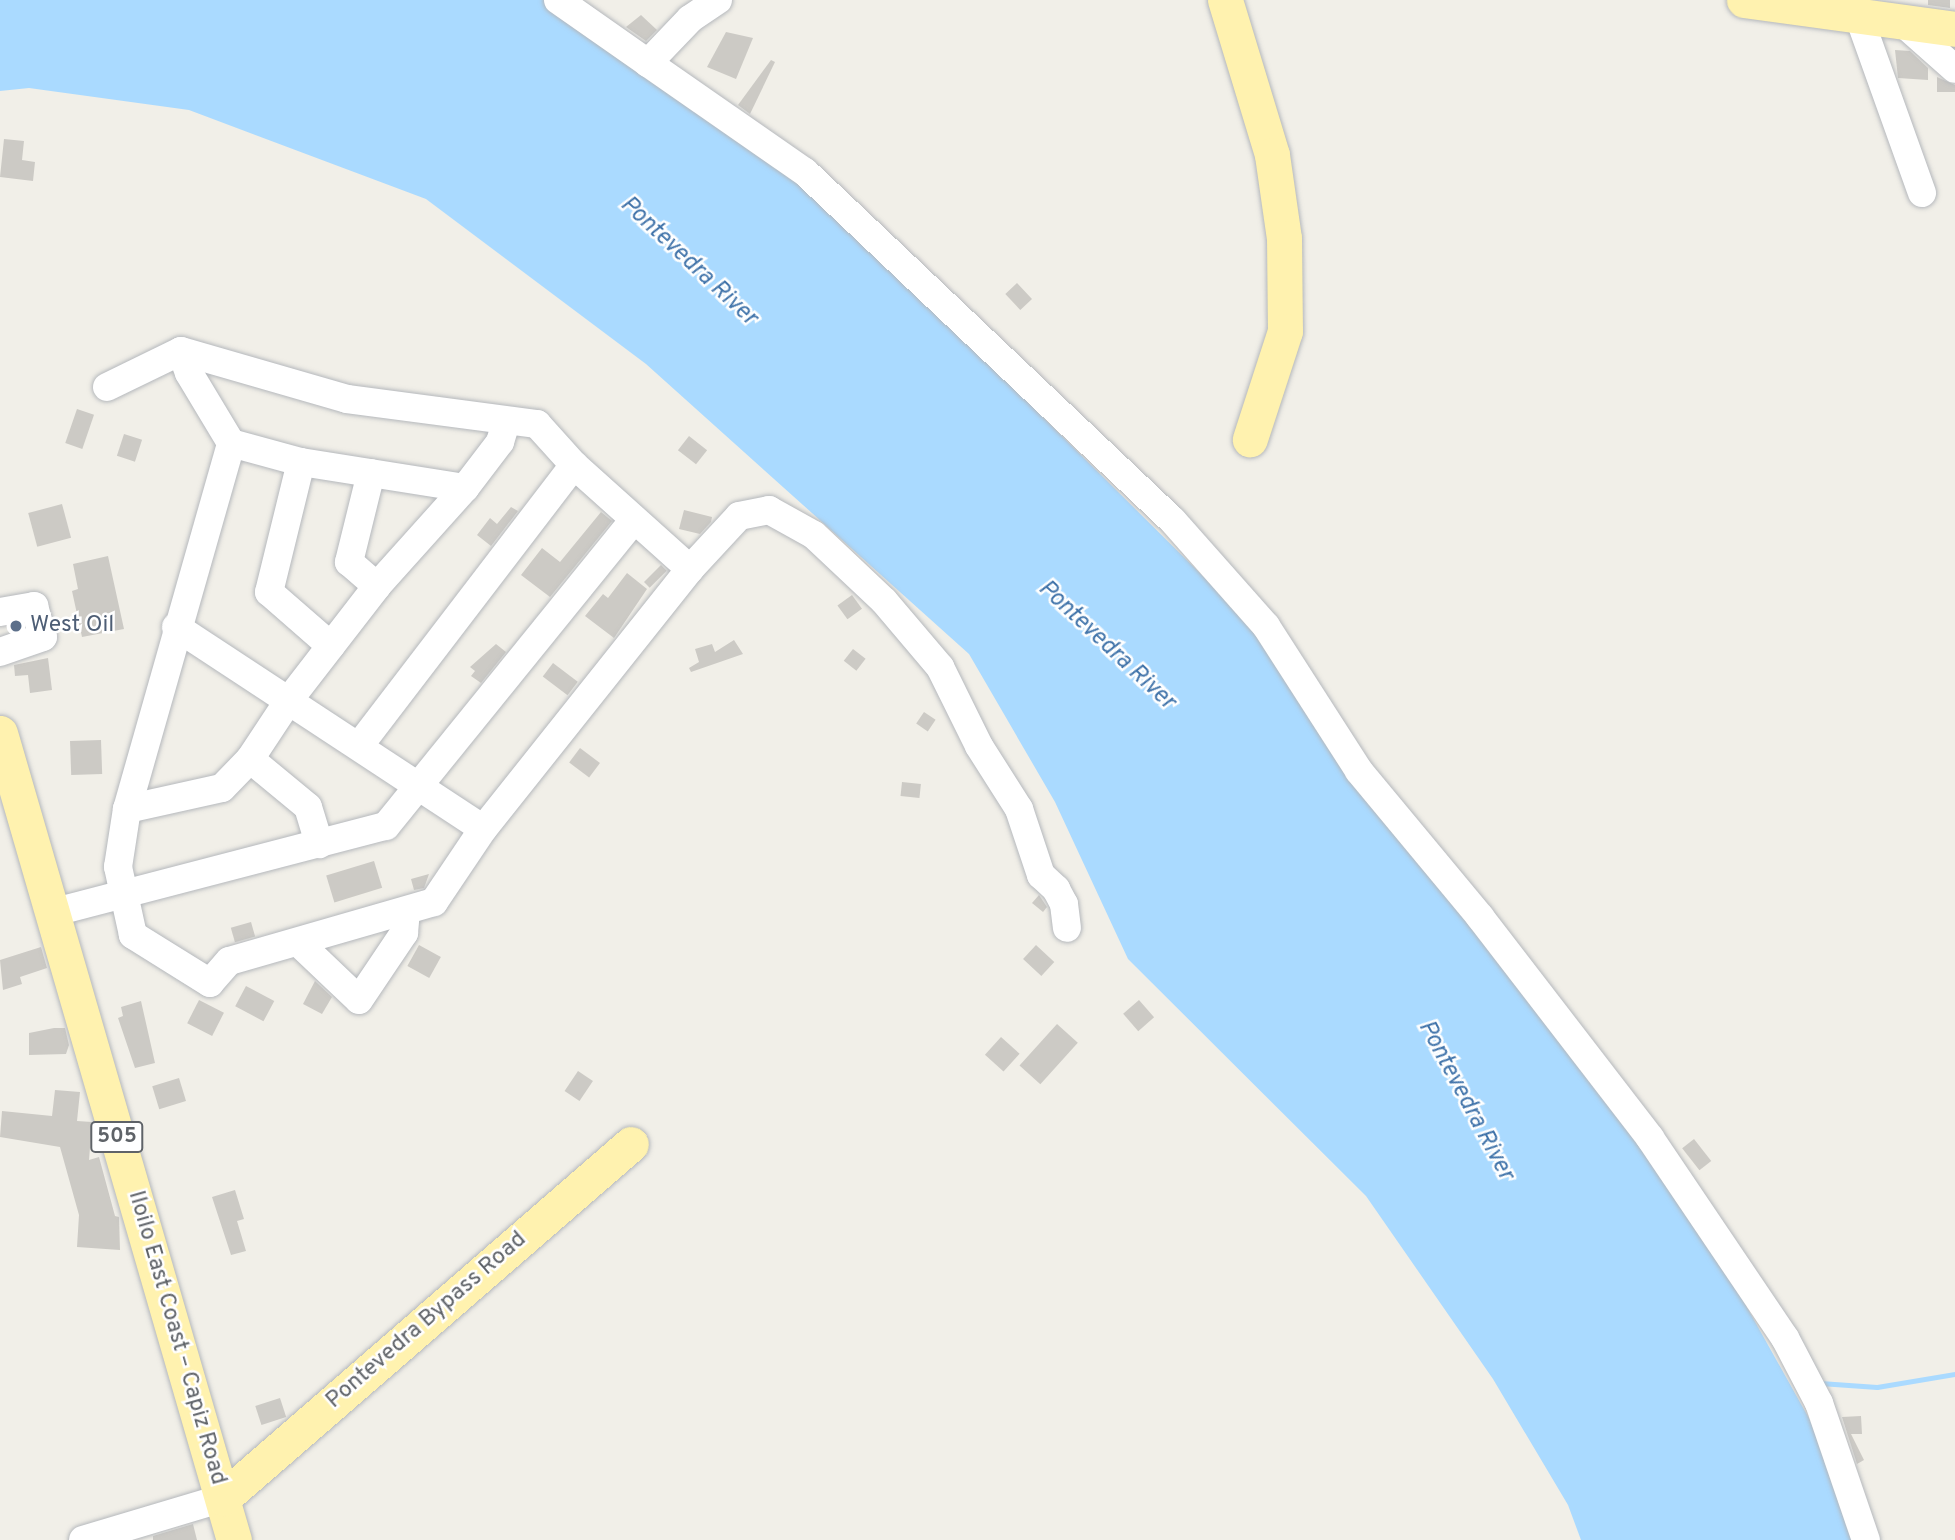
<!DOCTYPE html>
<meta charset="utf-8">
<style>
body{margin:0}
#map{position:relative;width:1955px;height:1540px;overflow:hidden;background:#f1efe8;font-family:Overpass,sans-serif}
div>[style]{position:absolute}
.water>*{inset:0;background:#aadaff}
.stream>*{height:5px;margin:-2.5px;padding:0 2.5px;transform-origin:2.5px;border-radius:2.5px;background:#aadaff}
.building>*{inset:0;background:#cccac5;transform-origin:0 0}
.roads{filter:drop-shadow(0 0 2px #b5b8bc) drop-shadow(0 0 2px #b5b8bc)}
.minor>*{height:28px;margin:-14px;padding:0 14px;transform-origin:14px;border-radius:14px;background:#fff}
.major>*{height:35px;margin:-17.5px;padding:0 17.5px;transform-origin:17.5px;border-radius:17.5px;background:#fff2af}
.dots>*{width:19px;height:19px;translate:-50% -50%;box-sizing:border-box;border:4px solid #fff;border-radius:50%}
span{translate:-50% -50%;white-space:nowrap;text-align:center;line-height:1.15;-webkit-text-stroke:5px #fff;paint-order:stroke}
.shield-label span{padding:2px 5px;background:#fff;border:2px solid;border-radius:5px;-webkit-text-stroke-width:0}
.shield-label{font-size:21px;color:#5f6368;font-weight:700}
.service-label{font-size:23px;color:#4e5e75}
.left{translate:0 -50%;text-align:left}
.street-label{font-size:23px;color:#5f6368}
.water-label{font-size:24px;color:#4174aa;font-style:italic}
</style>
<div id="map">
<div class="water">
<i style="clip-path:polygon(0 0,556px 0,789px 165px,1238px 611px,1701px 1225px,1825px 1447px,1855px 1540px,1581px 1540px,1568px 1505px,1493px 1379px,1366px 1196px,1128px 959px,1055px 802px,969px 654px,646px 364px,426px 199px,189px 110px,29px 88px,0 91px)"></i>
</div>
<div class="stream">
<i style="left:1820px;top:1383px;width:57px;rotate:4deg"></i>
<i style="left:1877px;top:1387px;width:79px;rotate:-9.5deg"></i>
</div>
<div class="building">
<i style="clip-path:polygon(1928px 0,1950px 0,1950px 8px,1928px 5px)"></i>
<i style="clip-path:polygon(641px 15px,657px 30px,646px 41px,626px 27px)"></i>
<i style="clip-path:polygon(726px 32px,753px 38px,736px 79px,707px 67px)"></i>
<i style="clip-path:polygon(1895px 50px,1910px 51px,1928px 68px,1928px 80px,1898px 78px)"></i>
<i style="clip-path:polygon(771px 60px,775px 62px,750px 114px,738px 105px)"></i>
<i style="clip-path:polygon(1937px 77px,1955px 85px,1955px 92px,1937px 92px)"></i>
<i style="clip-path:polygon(4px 139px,24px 141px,22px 160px,35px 162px,33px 181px,0 177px)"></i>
<i style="left:1017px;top:283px;width:22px;height:16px;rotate:47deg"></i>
<i style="left:77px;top:409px;width:18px;height:36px;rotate:19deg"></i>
<i style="left:124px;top:434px;width:19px;height:23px;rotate:18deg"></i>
<i style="left:689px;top:436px;width:23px;height:18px;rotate:38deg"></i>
<i style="left:62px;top:504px;width:35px;height:35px;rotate:75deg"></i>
<i style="clip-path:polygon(511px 507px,518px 511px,491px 546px,477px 535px,490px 518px,497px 524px)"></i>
<i style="clip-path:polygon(684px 510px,712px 517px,711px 522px,700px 534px,679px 529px)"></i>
<i style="clip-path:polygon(601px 512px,612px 521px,550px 597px,521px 575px,542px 548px,560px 562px)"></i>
<i style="clip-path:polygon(108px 556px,124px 629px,82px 637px,72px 591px,78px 589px,73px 564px)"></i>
<i style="left:661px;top:565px;width:8px;height:24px;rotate:45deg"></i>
<i style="clip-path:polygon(627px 573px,647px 589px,614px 638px,585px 616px,603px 594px,608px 598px)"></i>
<i style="left:852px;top:595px;width:17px;height:18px;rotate:54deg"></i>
<i style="clip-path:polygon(734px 640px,743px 654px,691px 672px,689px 668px,699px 662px,695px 649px,712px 644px,715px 652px)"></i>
<i style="clip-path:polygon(496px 644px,506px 652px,481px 683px,471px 676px,475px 671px,470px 667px)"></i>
<i style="left:853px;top:649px;width:16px;height:15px;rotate:38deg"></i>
<i style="clip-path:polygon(48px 658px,52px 690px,30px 693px,28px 675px,15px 676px,14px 665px)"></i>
<i style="left:553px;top:663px;width:31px;height:17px;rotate:37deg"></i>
<i style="left:924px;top:712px;width:14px;height:14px;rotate:34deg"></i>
<i style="left:101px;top:740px;width:34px;height:31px;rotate:88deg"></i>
<i style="left:580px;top:748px;width:25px;height:18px;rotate:37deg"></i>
<i style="left:902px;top:782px;width:19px;height:14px;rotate:6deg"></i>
<i style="left:374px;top:861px;width:28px;height:50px;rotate:73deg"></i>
<i style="clip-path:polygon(429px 874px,424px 888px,414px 890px,411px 879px)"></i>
<i style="clip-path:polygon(1039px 895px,1047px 907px,1043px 912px,1032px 903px)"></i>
<i style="left:251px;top:922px;width:15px;height:21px;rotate:74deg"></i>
<i style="left:419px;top:945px;width:25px;height:24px;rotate:29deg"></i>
<i style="left:1036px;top:945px;width:25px;height:19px;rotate:43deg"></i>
<i style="clip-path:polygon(41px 947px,47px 968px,20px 977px,22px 984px,3px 990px,0 960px)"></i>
<i style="clip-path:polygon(315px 981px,332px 997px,322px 1014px,303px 1004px)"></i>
<i style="left:246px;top:986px;width:32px;height:23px;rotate:28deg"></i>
<i style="left:199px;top:1000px;width:28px;height:26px;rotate:27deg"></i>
<i style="left:1139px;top:1000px;width:23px;height:21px;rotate:49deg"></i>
<i style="clip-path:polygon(141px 1001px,155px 1063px,135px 1068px,118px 1018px,123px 1016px,121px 1007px)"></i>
<i style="left:1057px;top:1024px;width:28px;height:56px;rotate:42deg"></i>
<i style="clip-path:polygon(54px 1028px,65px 1028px,69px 1045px,66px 1054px,29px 1055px,29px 1033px)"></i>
<i style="left:1001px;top:1037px;width:25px;height:24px;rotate:42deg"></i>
<i style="left:578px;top:1071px;width:18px;height:24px;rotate:34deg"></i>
<i style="left:179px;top:1078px;width:24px;height:28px;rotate:73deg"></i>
<i style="clip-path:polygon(55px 1090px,80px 1092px,77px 1121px,92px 1122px,89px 1160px,99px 1157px,115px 1216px,119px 1217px,120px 1250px,77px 1247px,79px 1215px,60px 1147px,0 1137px,2px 1111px,52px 1116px)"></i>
<i style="left:1694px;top:1139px;width:28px;height:15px;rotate:52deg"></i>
<i style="clip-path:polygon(235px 1190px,244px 1219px,237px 1221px,246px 1251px,231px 1255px,212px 1197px)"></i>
<i style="left:280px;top:1398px;width:20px;height:26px;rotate:72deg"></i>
<i style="clip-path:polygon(1861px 1416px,1862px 1434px,1851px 1434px,1864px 1460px,1857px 1464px,1842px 1417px)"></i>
<i style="clip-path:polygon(193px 1524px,197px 1540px,153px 1540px,153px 1536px)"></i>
</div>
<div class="roads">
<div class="minor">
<i style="left:558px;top:0;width:110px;rotate:35deg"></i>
<i style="left:718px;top:0;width:34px;rotate:146deg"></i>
<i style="left:690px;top:19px;width:61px;rotate:133.7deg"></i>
<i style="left:648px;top:63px;width:191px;rotate:34.8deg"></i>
<i style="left:805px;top:172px;width:507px;rotate:43.48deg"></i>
<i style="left:1173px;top:521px;width:140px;rotate:48.5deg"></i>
<i style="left:1266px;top:626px;width:172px;rotate:57.3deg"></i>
<i style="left:1359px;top:771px;width:190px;rotate:50.3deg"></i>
<i style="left:1480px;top:917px;width:279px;rotate:52.4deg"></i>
<i style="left:1650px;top:1138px;width:241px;rotate:56deg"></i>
<i style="left:1785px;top:1338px;width:73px;rotate:62.4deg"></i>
<i style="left:1819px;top:1403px;width:145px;rotate:71.1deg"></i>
<i style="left:1859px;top:17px;width:187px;rotate:70.3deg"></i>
<i style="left:1903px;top:23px;width:69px;rotate:41.5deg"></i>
<i style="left:181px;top:351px;width:23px;rotate:70deg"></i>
<i style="left:189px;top:373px;width:82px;rotate:59deg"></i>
<i style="left:231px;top:443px;width:73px;rotate:15.2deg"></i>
<i style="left:301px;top:462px;width:166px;rotate:9deg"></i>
<i style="left:107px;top:387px;width:82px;rotate:-25.9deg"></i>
<i style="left:181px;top:351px;width:173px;rotate:16.1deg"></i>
<i style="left:347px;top:399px;width:192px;rotate:7.5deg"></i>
<i style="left:537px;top:424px;width:55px;rotate:47.9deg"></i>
<i style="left:301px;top:462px;width:134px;rotate:103.8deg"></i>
<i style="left:269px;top:592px;width:82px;rotate:41.1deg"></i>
<i style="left:371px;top:473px;width:92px;rotate:103.9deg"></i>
<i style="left:349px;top:562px;width:37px;rotate:41deg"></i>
<i style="left:690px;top:569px;width:72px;rotate:-47.2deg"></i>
<i style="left:739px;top:516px;width:31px;rotate:-11deg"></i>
<i style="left:769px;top:510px;width:51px;rotate:29.1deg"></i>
<i style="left:814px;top:535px;width:96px;rotate:43.3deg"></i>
<i style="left:884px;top:601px;width:87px;rotate:49.7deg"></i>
<i style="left:940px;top:667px;width:88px;rotate:63.7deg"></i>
<i style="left:979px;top:746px;width:75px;rotate:57.6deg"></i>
<i style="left:1019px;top:809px;width:70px;rotate:71.6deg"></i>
<i style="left:1041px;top:875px;width:21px;rotate:43deg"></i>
<i style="left:1056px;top:889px;width:17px;rotate:62deg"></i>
<i style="left:1064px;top:904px;width:24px;rotate:83deg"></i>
<i style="left:0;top:612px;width:35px;rotate:-10deg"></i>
<i style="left:34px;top:606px;width:32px;rotate:74deg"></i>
<i style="left:43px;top:637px;width:46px;rotate:160.8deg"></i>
<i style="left:176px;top:627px;width:367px;rotate:33.3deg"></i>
<i style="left:359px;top:746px;width:354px;rotate:-52.6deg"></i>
<i style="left:574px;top:465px;width:156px;rotate:41.9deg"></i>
<i style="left:690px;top:569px;width:332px;rotate:128.5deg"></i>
<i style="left:483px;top:829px;width:88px;rotate:123.9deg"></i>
<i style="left:434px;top:902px;width:213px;rotate:163.9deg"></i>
<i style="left:229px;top:961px;width:29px;rotate:131deg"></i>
<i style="left:210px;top:983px;width:91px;rotate:-148.1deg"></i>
<i style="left:133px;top:935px;width:70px;rotate:-102.4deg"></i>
<i style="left:118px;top:867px;width:59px;rotate:-81.2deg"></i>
<i style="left:127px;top:809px;width:97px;rotate:-12.5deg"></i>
<i style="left:222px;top:788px;width:40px;rotate:-46deg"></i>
<i style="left:250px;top:759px;width:71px;rotate:-56.5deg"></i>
<i style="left:289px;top:700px;width:144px;rotate:-52.3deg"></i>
<i style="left:377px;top:586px;width:132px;rotate:-48.1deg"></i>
<i style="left:465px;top:488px;width:58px;rotate:-52.7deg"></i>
<i style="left:500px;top:442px;width:21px;rotate:-73deg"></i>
<i style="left:250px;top:759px;width:75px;rotate:39.6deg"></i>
<i style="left:308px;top:807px;width:39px;rotate:73deg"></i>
<i style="left:127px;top:809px;width:380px;rotate:-74.1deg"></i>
<i style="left:51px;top:913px;width:346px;rotate:-14.6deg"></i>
<i style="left:386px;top:826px;width:394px;rotate:-51deg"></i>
<i style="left:298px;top:942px;width:84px;rotate:43.6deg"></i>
<i style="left:359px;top:1000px;width:81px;rotate:-56.1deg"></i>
<i style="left:404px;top:933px;width:21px;rotate:-85deg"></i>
<i style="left:83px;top:1540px;width:146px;rotate:-16.7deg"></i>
</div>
<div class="major">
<i style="left:1225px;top:0;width:162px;rotate:73.1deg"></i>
<i style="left:1272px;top:155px;width:84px;rotate:81.8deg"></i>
<i style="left:1284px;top:238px;width:93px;rotate:89.4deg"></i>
<i style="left:1285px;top:331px;width:114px;rotate:108deg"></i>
<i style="left:1744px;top:0;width:213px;rotate:7.8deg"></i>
<i style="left:0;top:733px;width:840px;rotate:73.83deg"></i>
<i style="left:223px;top:1498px;width:540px;rotate:-40.95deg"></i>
</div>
</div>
<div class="dots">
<i style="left:16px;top:626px;background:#5c6f8a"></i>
</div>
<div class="shield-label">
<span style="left:117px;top:1137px">505</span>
</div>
<div class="service-label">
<span class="left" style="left:30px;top:626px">West Oil</span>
</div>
<div class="street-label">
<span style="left:427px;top:1321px;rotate:-41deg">Pontevedra Bypass Road</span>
<span style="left:176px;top:1338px;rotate:74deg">Iloilo East Coast – Capiz Road</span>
</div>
<div class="water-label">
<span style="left:688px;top:262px;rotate:43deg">Pontevedra River</span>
<span style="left:1106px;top:646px;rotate:43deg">Pontevedra River</span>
<span style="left:1465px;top:1101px;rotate:62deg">Pontevedra River</span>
</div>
</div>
